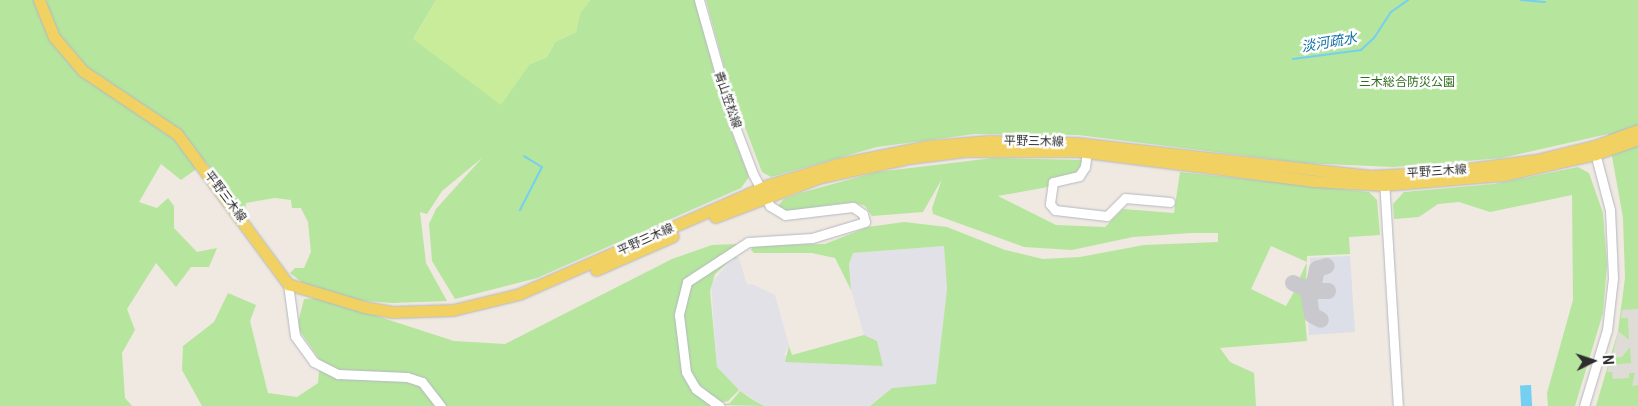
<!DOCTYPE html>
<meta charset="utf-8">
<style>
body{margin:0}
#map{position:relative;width:1638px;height:406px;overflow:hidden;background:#efe9e1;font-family:Roboto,"Noto Sans JP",sans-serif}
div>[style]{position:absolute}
.industrial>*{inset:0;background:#e3e1e8}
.airport>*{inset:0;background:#dcdee8}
.green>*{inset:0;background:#b6e59e}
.pitch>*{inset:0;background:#c9ec9a}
.plaza>*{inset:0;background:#dfdcd8}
.water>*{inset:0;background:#75cff0;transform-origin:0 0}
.stream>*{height:2px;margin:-1px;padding:0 1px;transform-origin:1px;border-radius:1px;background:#75cff0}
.taxiway>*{height:16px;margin:-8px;padding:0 8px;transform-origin:8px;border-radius:8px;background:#c9c8cc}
.roads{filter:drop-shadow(0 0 1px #b4b7c1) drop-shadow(0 0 1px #b4b7c1)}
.minor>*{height:9px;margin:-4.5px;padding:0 4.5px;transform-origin:4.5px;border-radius:4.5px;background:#fff}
.major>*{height:11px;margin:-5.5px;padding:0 5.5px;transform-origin:5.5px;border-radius:5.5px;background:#f2d163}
span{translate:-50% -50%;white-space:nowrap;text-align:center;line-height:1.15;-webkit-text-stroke:5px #fff;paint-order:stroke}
.park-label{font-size:12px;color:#2c6e1b}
.street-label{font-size:12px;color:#2e2e2e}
.water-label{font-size:14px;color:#0d6fa3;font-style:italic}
.north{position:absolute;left:1568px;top:336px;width:50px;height:50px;-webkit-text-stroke:4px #fff;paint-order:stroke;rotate:86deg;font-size:14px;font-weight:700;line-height:20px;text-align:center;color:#2e2e2e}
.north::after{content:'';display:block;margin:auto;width:18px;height:22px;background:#2e2e2e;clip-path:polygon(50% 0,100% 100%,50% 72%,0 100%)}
</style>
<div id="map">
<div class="industrial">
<i style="clip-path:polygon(944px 246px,947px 289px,936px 385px,892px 388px,869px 406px,764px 406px,740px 391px,717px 367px,711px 284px,732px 259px,739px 258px,747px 285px,752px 284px,775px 295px,789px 346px,784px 355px,882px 366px,877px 341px,864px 335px,851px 290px,849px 264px,853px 253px)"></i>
</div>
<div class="airport">
<i style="clip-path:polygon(1350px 256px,1355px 332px,1309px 335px,1306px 284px,1311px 280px,1310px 258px)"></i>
</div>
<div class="green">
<i style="clip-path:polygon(0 0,436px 0,413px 39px,530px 64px,547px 57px,555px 42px,576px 32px,580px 13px,590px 0,695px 0,729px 126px,749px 177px,741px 188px,537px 278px,455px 299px,432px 261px,429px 224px,436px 209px,482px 158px,442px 191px,427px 214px,420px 212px,426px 263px,447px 301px,392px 303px,354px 300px,303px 283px,290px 273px,295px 268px,304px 268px,311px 252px,308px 222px,301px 208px,292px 208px,291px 200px,275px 198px,246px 203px,245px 216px,206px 162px,181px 180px,161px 164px,139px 202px,157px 208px,168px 198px,174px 206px,174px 228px,197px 252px,217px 248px,209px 267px,191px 267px,176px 287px,156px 263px,127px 309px,135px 330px,122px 353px,125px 398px,132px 406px,0 406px)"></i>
<i style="clip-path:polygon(706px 0,1638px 0,1638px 406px,1596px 406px,1618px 331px,1625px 278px,1623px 218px,1608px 134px,1502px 158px,1393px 167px,1304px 163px,1078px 135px,975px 134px,877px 147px,771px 177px,762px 172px,730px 88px)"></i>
<i style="clip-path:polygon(993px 158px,1083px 160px,1077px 172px,1048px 187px,998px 196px,1056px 225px,1105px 227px,1123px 209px,1174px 213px,1180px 172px,1369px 192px,1377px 200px,1380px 235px,1349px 237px,1350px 254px,1307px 256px,1306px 282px,1300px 277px,1307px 262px,1271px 246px,1251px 289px,1286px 306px,1294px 292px,1303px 295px,1307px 341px,1220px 348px,1230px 362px,1254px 373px,1256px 406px,870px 406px,892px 388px,936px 384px,947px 289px,944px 246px,853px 253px,849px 264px,851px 290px,835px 258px,812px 253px,754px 253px,751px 250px,754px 245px,825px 244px,868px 227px,904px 222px,947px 227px,1005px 250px,1043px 259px,1080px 257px,1144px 245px,1218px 242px,1218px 233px,1191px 233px,1133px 237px,1072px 250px,1024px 247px,933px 214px,932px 208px,942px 179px,923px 212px,872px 216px,865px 206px,853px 202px,787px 211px,778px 206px,784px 199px,800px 193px,877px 172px)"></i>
<i style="clip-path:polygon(1578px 167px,1589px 173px,1603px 213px,1607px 265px,1603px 313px,1575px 406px,1548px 406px,1547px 393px,1573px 300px,1572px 195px,1490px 212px,1459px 202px,1438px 204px,1419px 217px,1394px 219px,1393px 204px,1404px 192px,1494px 184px)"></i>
<i style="clip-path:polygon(739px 244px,690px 275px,677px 306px,683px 370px,716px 406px,202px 406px,182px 370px,183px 346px,214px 322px,228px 293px,256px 305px,250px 321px,268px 393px,297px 397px,318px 383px,320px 360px,297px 327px,304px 299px,321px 298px,454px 341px,505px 344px,672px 259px,712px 245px)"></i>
<i style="clip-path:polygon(731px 256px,739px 258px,732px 259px,715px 274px,710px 291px,717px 367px,739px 390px,728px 401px,719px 403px,688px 374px,681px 314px,687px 285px)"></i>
<i style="clip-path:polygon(864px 335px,877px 341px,883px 366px,785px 362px,789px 346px,792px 355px)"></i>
<i style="clip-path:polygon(740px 391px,753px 400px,764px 406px,721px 405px,730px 403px)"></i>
</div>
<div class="pitch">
<i style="clip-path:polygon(436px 0,590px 0,580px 13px,576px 32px,555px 42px,547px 57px,530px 64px,501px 105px,413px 39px)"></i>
</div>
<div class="plaza">
<i style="clip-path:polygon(1638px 309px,1638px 385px,1632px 386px,1635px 373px,1629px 373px,1629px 378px,1613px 379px,1612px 372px,1607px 372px,1609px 365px,1631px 363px,1630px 347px,1622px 357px,1612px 358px,1618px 331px,1629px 340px,1628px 318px,1621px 318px,1622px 310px)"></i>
</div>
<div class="water">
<i style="left:1531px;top:385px;width:21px;height:11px;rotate:87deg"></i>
</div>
<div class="stream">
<i style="left:1521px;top:0;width:24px;rotate:5deg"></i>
<i style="left:1293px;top:59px;width:69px;rotate:-7.5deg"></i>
<i style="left:1361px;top:50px;width:18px;rotate:-43deg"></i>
<i style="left:1374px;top:38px;width:31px;rotate:-57deg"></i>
<i style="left:1391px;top:12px;width:21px;rotate:-35deg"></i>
<i style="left:520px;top:210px;width:48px;rotate:-62.9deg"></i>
<i style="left:542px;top:167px;width:21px;rotate:-149deg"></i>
</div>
<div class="taxiway">
<i style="left:1293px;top:283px;width:20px;rotate:24deg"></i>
<i style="left:1311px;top:291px;width:17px"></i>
<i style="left:1305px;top:288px;width:10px;rotate:-24deg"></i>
<i style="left:1314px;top:284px;width:15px;rotate:-79deg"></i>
<i style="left:1317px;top:269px;width:10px;rotate:-17deg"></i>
<i style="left:1308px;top:290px;width:25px;rotate:81deg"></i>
<i style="left:1312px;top:315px;width:10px;rotate:29deg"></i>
</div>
<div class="roads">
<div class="minor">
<i style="left:699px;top:0;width:129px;rotate:74.2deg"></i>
<i style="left:734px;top:124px;width:53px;rotate:69.2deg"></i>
<i style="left:753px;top:174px;width:36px;rotate:62deg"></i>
<i style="left:770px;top:206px;width:17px;rotate:31deg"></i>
<i style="left:785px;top:215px;width:68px;rotate:-6.7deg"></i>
<i style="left:853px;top:207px;width:12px;rotate:35deg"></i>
<i style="left:863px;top:214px;width:8px;rotate:76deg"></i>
<i style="left:865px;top:222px;width:55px;rotate:163.2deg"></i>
<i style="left:812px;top:238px;width:64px;rotate:176.4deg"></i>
<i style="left:748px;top:242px;width:73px;rotate:146.7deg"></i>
<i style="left:687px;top:282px;width:34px;rotate:104deg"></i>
<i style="left:679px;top:315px;width:57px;rotate:83deg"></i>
<i style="left:686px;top:372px;width:20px;rotate:60deg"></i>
<i style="left:696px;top:389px;width:29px;rotate:36deg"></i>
<i style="left:1087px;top:152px;width:15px;rotate:98deg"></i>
<i style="left:1085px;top:167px;width:11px;rotate:124deg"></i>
<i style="left:1079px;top:176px;width:27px;rotate:167deg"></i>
<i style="left:1053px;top:182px;width:22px;rotate:98deg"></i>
<i style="left:1050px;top:204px;width:8px;rotate:50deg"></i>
<i style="left:1055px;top:210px;width:52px;rotate:6.6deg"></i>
<i style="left:1107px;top:216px;width:25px;rotate:-45deg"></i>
<i style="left:1125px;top:198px;width:45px;rotate:5.1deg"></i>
<i style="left:1384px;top:180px;width:226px;rotate:86.5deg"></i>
<i style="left:288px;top:284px;width:52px;rotate:82.3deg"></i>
<i style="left:295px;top:336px;width:32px;rotate:54deg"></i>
<i style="left:314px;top:362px;width:27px;rotate:27deg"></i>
<i style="left:338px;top:374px;width:69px;rotate:2.5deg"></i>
<i style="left:407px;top:377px;width:16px;rotate:18deg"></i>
<i style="left:422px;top:382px;width:31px;rotate:52deg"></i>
<i style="left:1584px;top:406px;width:79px;rotate:-73.2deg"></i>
<i style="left:1607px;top:330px;width:52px;rotate:-83.4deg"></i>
<i style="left:1613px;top:278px;width:68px;rotate:-92.5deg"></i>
<i style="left:1610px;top:210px;width:63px;rotate:-104.7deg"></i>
</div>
<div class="major">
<i style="left:39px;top:0;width:40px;rotate:68deg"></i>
<i style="left:54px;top:37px;width:45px;rotate:49.5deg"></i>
<i style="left:83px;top:71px;width:113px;rotate:33.8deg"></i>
<i style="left:177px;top:134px;width:187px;rotate:53.5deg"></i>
<i style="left:288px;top:284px;width:79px;rotate:16.8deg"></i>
<i style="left:364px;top:307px;width:29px;rotate:10deg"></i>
<i style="left:393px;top:312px;width:60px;rotate:-1.9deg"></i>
<i style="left:453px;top:310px;width:68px;rotate:-13.6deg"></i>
<i style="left:519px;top:294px;width:272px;rotate:-23.6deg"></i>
<i style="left:768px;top:185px;width:73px;rotate:-16.7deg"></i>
<i style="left:838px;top:164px;width:92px;rotate:-11.3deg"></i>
<i style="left:928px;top:146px;width:61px;rotate:-4.7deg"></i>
<i style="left:989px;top:141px;width:88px;rotate:1.3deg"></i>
<i style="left:1077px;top:143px;width:294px;rotate:6.4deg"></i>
<i style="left:1369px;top:176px;width:74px;rotate:-3.1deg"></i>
<i style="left:1443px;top:172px;width:94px;rotate:-7.4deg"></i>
<i style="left:1536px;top:160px;width:60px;rotate:-13.6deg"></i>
<i style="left:1594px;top:146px;width:47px;rotate:-20deg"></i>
<i style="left:715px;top:217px;width:110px;rotate:-20.7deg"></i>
<i style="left:818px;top:178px;width:93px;rotate:-12.4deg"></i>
<i style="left:909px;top:158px;width:57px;rotate:-7deg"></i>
<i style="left:966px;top:151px;width:111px"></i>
<i style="left:1077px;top:151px;width:239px;rotate:7.2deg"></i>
<i style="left:1314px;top:181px;width:70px;rotate:3.3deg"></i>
<i style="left:1384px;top:185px;width:120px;rotate:-4.8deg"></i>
<i style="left:1504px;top:175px;width:94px;rotate:-12.9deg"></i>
<i style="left:1596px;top:154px;width:45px;rotate:-19.7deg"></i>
<i style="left:596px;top:270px;width:84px;rotate:-23.8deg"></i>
</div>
</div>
<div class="park-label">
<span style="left:1407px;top:83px">三木総合防災公園</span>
</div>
<div class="street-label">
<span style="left:727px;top:100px;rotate:71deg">青山笠松線</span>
<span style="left:1034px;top:142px;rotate:1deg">平野三木線</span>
<span style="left:1437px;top:172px;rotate:-4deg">平野三木線</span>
<span style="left:225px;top:197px;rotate:53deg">平野三木線</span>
<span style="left:646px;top:240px;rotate:-24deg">平野三木線</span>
</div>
<div class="water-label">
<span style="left:1329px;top:42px;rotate:-10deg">淡河疏水</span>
</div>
<div class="north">N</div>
</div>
